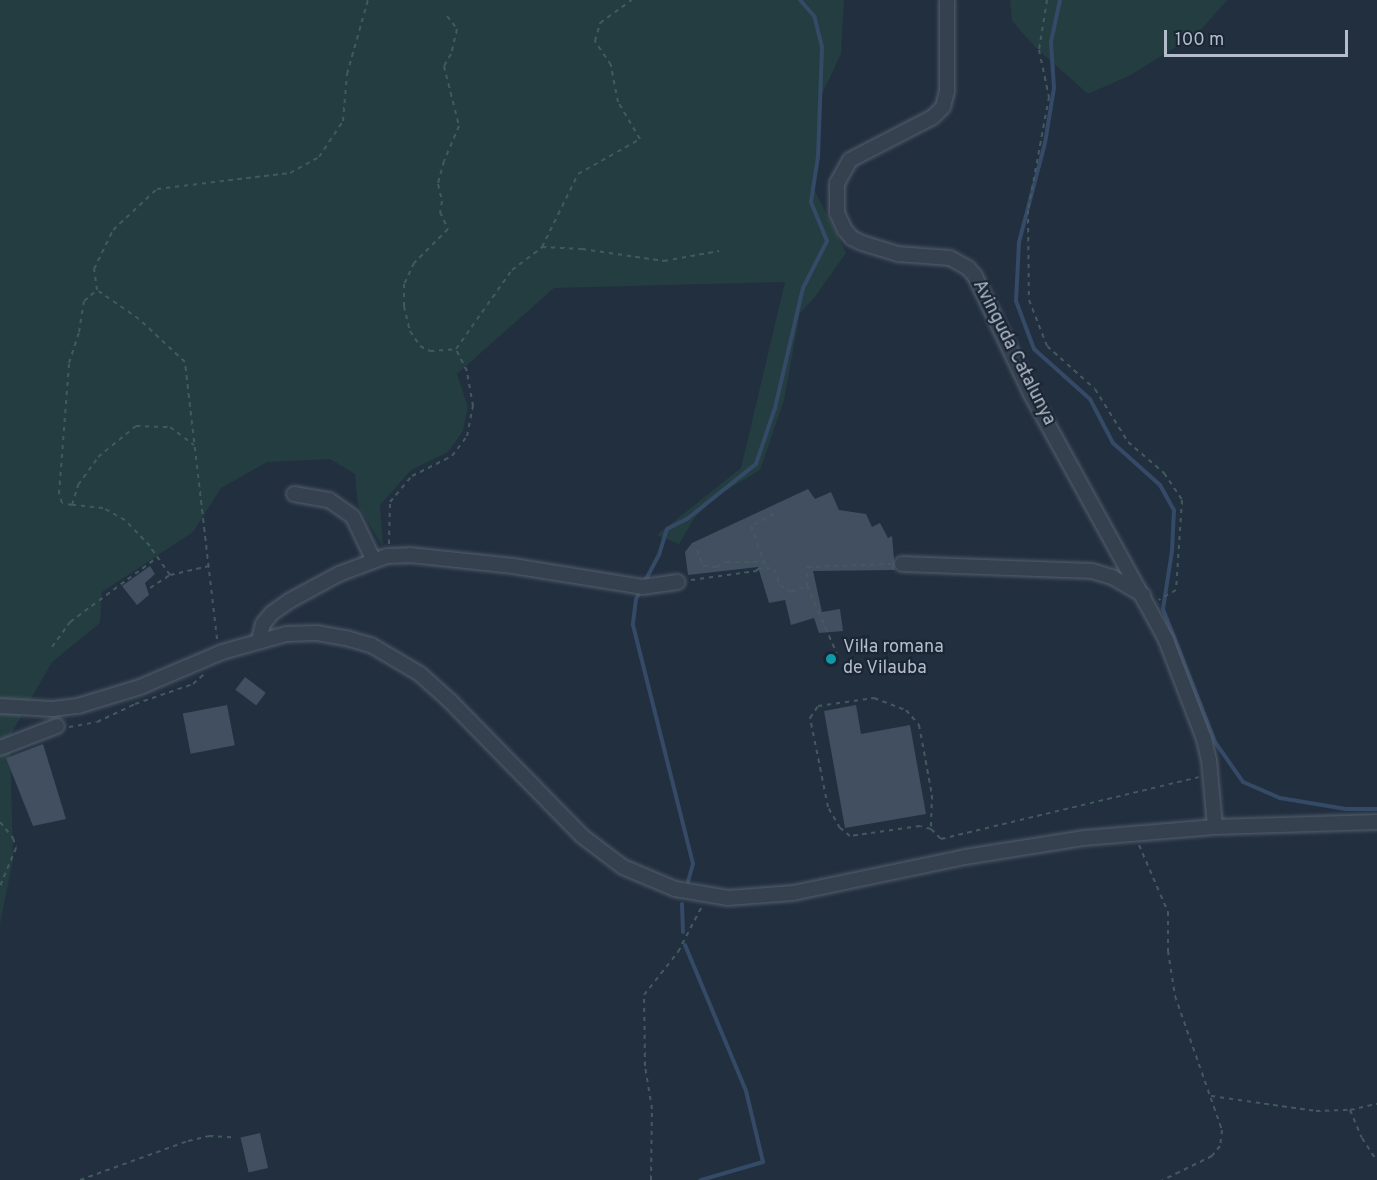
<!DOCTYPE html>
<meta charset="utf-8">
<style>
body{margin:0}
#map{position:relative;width:1377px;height:1180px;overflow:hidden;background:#222f3f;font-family:Overpass,sans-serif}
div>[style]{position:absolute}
.green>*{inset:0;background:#243d40}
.stream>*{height:4px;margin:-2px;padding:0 2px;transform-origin:2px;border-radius:2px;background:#344a67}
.building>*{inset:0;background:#414f61;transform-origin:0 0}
.path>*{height:2px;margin-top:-1px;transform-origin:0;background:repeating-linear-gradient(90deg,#425a5d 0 4.5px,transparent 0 9px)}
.roads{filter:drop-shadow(0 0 2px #545f6d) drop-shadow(0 0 2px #545f6d)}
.minor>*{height:14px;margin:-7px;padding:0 7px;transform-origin:7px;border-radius:7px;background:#36414f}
.dots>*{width:16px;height:16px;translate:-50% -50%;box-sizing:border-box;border:3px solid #1b2634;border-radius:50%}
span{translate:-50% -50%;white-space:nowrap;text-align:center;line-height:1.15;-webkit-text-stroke:4.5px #1b2634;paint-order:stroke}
.street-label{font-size:18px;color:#b2bcca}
.poi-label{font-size:18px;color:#b2bcca}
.left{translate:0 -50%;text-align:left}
.scale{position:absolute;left:1164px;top:30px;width:184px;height:27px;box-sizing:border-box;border:3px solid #b2bcca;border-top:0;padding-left:8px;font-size:18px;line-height:21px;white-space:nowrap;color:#b2bcca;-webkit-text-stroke:4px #1b2634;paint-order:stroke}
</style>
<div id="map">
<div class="green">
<i style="clip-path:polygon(0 0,844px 0,841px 54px,820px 98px,815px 191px,846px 253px,814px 298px,800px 313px,784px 400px,760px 470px,720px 494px,695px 517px,679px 544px,657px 535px,741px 468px,785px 282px,554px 288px,457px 374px,468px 407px,463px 431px,448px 452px,411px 470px,380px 505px,383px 547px,358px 505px,355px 474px,330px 459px,267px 462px,221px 488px,193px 532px,102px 592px,100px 623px,52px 662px,10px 736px,13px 859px,0 924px)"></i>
<i style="clip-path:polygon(1010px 0,1227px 0,1198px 33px,1131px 75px,1088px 94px,1034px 46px,1012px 21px)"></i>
</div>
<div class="stream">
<i style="left:1060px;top:0;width:43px;rotate:102.1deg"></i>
<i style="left:1051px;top:42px;width:46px;rotate:86.3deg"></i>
<i style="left:1054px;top:88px;width:56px;rotate:99.3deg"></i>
<i style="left:1045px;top:143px;width:102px;rotate:104.7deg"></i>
<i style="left:1019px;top:242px;width:59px;rotate:92.9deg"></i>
<i style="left:1016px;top:301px;width:51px;rotate:69.4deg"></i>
<i style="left:1034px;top:349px;width:75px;rotate:41.8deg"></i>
<i style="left:1090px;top:399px;width:50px;rotate:62.4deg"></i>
<i style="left:1113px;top:443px;width:63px;rotate:41.8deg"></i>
<i style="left:1160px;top:485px;width:29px;rotate:61deg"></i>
<i style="left:1174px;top:510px;width:41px;rotate:92.8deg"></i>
<i style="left:1172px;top:551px;width:59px;rotate:98.8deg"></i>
<i style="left:1163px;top:609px;width:143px;rotate:68.6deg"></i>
<i style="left:1215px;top:742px;width:49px;rotate:55deg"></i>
<i style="left:1243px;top:782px;width:40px;rotate:23.4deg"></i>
<i style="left:1280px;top:798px;width:67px;rotate:9.5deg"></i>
<i style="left:1346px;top:809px;width:31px"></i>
<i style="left:644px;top:583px;width:32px;rotate:-62deg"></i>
<i style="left:659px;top:555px;width:27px;rotate:-73deg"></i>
<i style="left:667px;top:529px;width:22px;rotate:-27deg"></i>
<i style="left:687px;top:519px;width:88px;rotate:-38.6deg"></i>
<i style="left:756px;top:464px;width:59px;rotate:-71.3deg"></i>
<i style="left:775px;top:408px;width:123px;rotate:-76.9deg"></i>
<i style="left:803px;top:288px;width:53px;rotate:-62.9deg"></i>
<i style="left:827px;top:241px;width:42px;rotate:-112.3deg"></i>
<i style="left:811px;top:202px;width:46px;rotate:-81.2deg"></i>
<i style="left:818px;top:157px;width:110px;rotate:-87.9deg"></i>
<i style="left:822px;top:47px;width:32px;rotate:-104deg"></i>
<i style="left:814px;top:16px;width:21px;rotate:-131deg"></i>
<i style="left:641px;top:590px;width:10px;rotate:119deg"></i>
<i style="left:636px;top:599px;width:26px;rotate:97deg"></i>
<i style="left:633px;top:625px;width:246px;rotate:75.9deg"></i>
<i style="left:693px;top:864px;width:18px;rotate:106deg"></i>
<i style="left:682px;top:904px;width:28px;rotate:88deg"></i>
<i style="left:685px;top:945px;width:158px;rotate:67.3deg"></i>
<i style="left:746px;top:1091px;width:73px;rotate:76.5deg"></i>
<i style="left:763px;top:1162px;width:65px;rotate:163.8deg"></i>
</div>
<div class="building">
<i style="clip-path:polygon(808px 489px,815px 499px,831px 492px,839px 510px,866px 514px,872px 527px,880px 523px,888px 538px,892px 536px,895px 570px,813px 571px,822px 612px,840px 609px,843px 631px,819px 633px,814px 618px,791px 625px,785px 600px,769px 603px,758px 567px,688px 575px,685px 552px,692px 543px)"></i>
<i style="clip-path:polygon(150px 566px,155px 574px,145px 583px,149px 595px,137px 605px,122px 586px)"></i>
<i style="left:245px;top:677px;width:26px;height:16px;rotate:37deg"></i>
<i style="left:227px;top:705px;width:41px;height:45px;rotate:79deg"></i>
<i style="clip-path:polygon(856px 705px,861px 734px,910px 725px,926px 814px,845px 828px,824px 711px)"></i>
<i style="clip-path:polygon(43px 744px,66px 819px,33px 826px,6px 758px)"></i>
<i style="left:260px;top:1133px;width:36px;height:20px;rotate:77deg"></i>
</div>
<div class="path">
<i style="left:1047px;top:0;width:51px;rotate:99.1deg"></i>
<i style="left:1039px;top:50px;width:48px;rotate:78deg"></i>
<i style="left:1049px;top:97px;width:115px;rotate:100.5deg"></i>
<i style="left:1028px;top:210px;width:90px;rotate:89.4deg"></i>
<i style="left:1029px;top:300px;width:49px;rotate:68.6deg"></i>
<i style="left:1047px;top:346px;width:64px;rotate:41.9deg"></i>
<i style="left:1095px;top:389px;width:62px;rotate:58.1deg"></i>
<i style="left:1128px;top:442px;width:48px;rotate:40.7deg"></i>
<i style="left:1164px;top:473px;width:32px;rotate:56deg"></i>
<i style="left:1182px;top:500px;width:90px;rotate:93.8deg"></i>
<i style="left:1176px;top:590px;width:20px;rotate:150deg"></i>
<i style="left:447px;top:16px;width:16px;rotate:52deg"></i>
<i style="left:457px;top:29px;width:26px;rotate:103deg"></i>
<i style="left:451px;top:54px;width:14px;rotate:120deg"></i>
<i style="left:444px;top:66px;width:62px;rotate:76deg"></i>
<i style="left:459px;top:126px;width:38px;rotate:113deg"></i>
<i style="left:444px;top:161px;width:24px;rotate:105deg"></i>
<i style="left:438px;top:184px;width:17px;rotate:77deg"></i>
<i style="left:442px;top:201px;width:11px;rotate:100deg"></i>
<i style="left:440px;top:212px;width:19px;rotate:65deg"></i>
<i style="left:448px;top:229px;width:48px;rotate:135deg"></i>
<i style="left:414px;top:263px;width:23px;rotate:115deg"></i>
<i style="left:404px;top:284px;width:22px;rotate:90deg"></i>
<i style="left:404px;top:306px;width:26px;rotate:77deg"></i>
<i style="left:410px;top:331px;width:18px;rotate:56deg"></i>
<i style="left:420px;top:346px;width:11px;rotate:27deg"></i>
<i style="left:430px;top:351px;width:26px;rotate:-4deg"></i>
<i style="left:542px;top:247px;width:81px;rotate:-63.7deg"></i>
<i style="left:578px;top:174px;width:71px;rotate:-29.4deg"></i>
<i style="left:640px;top:139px;width:43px;rotate:-120.7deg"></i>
<i style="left:618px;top:102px;width:38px;rotate:-101deg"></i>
<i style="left:611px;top:65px;width:29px;rotate:-124deg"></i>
<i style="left:595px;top:41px;width:19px;rotate:-74deg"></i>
<i style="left:600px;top:23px;width:39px;rotate:-36deg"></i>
<i style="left:72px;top:505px;width:10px;rotate:-169deg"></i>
<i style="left:62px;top:503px;width:9px;rotate:-108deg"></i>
<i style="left:59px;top:494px;width:131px;rotate:-85.6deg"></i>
<i style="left:69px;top:363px;width:33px;rotate:-72deg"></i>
<i style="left:79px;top:332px;width:31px;rotate:-81deg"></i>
<i style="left:84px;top:301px;width:16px;rotate:-40deg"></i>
<i style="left:774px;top:514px;width:26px;rotate:152deg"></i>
<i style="left:751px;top:526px;width:45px;rotate:70.3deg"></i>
<i style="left:766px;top:568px;width:8px;rotate:7deg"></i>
<i style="left:774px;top:569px;width:17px;rotate:69deg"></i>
<i style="left:780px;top:585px;width:13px;rotate:32deg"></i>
<i style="left:791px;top:592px;width:17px;rotate:-21deg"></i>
<i style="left:807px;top:586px;width:19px;rotate:-90deg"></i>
<i style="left:807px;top:567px;width:84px;rotate:-2deg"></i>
<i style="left:389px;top:544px;width:42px;rotate:-88.6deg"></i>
<i style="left:390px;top:502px;width:34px;rotate:-50deg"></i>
<i style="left:412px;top:476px;width:45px;rotate:-26.6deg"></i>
<i style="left:452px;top:456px;width:25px;rotate:-53deg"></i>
<i style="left:467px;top:436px;width:31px;rotate:-79deg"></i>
<i style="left:473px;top:406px;width:36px;rotate:-100deg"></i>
<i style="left:467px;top:371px;width:25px;rotate:-117deg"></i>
<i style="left:456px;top:349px;width:97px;rotate:-54.7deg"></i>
<i style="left:512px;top:270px;width:38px;rotate:-37deg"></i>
<i style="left:542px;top:247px;width:40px;rotate:2.9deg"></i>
<i style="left:582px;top:249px;width:83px;rotate:8.3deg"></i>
<i style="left:664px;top:261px;width:56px;rotate:-10.3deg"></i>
<i style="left:697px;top:550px;width:17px;rotate:69deg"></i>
<i style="left:703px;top:566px;width:13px;rotate:4deg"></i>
<i style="left:716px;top:567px;width:11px;rotate:-27deg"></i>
<i style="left:726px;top:562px;width:39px"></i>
<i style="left:170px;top:575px;width:35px;rotate:-125deg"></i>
<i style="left:150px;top:546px;width:36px;rotate:-134deg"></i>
<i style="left:125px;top:520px;width:25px;rotate:-151deg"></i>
<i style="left:103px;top:508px;width:31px;rotate:-174deg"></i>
<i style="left:72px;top:505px;width:21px;rotate:-73deg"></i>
<i style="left:78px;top:485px;width:34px;rotate:-54deg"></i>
<i style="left:98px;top:457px;width:49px;rotate:-39.2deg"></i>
<i style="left:136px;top:426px;width:34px;rotate:2deg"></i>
<i style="left:170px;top:427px;width:30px;rotate:37deg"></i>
<i style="left:691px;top:580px;width:66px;rotate:-7.9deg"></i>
<i style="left:756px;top:571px;width:3px;rotate:-45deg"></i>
<i style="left:758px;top:569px;width:8px;rotate:-7deg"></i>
<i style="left:807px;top:586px;width:74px;rotate:66.2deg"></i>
<i style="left:150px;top:588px;width:24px;rotate:-33deg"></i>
<i style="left:170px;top:575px;width:39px;rotate:-13deg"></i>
<i style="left:217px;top:639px;width:279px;rotate:-96.6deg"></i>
<i style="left:185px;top:362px;width:63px;rotate:-136.9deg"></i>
<i style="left:139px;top:319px;width:51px;rotate:-145.4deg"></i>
<i style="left:97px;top:290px;width:21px;rotate:-98deg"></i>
<i style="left:94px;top:269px;width:43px;rotate:-64deg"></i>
<i style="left:113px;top:230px;width:60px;rotate:-43deg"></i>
<i style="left:157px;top:189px;width:134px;rotate:-6.9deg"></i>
<i style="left:290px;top:173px;width:33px;rotate:-29deg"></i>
<i style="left:319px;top:157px;width:43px;rotate:-56.3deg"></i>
<i style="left:343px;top:121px;width:47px;rotate:-85.1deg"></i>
<i style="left:347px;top:74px;width:77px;rotate:-74.2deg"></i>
<i style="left:52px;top:647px;width:31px;rotate:-54deg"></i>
<i style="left:70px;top:622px;width:109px;rotate:-36.5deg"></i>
<i style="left:69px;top:727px;width:28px;rotate:-10deg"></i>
<i style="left:97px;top:722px;width:42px;rotate:-25.3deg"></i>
<i style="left:135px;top:704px;width:61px;rotate:-19deg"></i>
<i style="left:193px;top:684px;width:15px;rotate:-42deg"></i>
<i style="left:0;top:822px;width:21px;rotate:51deg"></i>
<i style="left:13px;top:838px;width:10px;rotate:73deg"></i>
<i style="left:16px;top:848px;width:41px;rotate:112.8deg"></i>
<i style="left:931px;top:829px;width:11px;rotate:-165deg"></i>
<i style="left:920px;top:826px;width:71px;rotate:171.9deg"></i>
<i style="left:850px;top:836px;width:13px;rotate:-141deg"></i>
<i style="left:840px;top:828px;width:24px;rotate:-120deg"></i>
<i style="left:828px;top:807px;width:91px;rotate:-101.4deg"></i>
<i style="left:810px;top:718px;width:14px;rotate:-56deg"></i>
<i style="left:818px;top:706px;width:57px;rotate:-8.1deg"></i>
<i style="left:874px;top:698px;width:34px;rotate:21deg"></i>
<i style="left:906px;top:710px;width:20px;rotate:49deg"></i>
<i style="left:919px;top:725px;width:71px;rotate:79.5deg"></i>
<i style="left:932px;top:795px;width:34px;rotate:92deg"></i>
<i style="left:931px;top:829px;width:14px;rotate:45deg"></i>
<i style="left:941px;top:839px;width:265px;rotate:-13.5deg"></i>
<i style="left:1139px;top:845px;width:73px;rotate:66.6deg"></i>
<i style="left:1168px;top:912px;width:39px;rotate:90deg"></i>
<i style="left:1168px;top:951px;width:46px;rotate:81.2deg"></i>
<i style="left:1175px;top:996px;width:142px;rotate:70.7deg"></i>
<i style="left:1222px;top:1130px;width:16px;rotate:97deg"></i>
<i style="left:1220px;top:1146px;width:13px;rotate:129deg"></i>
<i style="left:1212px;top:1156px;width:55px;rotate:153.9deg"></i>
<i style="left:1211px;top:1096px;width:106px;rotate:8.1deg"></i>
<i style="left:1316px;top:1111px;width:34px;rotate:-2deg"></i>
<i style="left:1350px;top:1110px;width:28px;rotate:-13deg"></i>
<i style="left:1350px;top:1110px;width:30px;rotate:67deg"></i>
<i style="left:1362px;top:1138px;width:27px;rotate:57deg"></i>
<i style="left:80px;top:1180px;width:115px;rotate:-19.9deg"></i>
<i style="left:188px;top:1141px;width:22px;rotate:-13deg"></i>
<i style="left:209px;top:1136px;width:22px;rotate:3deg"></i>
<i style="left:651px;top:1180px;width:71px;rotate:-89.2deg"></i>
<i style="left:652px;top:1109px;width:44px;rotate:-99.2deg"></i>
<i style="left:645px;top:1066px;width:71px;rotate:-90.8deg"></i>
<i style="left:644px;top:995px;width:55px;rotate:-51.7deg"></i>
<i style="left:678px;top:952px;width:52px;rotate:-62.4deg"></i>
</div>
<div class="roads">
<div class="minor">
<i style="left:947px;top:0;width:91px;rotate:90deg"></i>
<i style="left:947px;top:91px;width:16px;rotate:104deg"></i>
<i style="left:943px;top:107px;width:14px;rotate:135deg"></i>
<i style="left:933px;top:117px;width:93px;rotate:152.6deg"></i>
<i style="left:850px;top:160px;width:26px;rotate:119deg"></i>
<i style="left:837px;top:183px;width:30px;rotate:90deg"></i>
<i style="left:837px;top:213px;width:19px;rotate:65deg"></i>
<i style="left:845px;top:230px;width:11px;rotate:49deg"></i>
<i style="left:852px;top:238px;width:11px;rotate:27deg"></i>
<i style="left:862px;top:243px;width:38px;rotate:17deg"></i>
<i style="left:898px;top:254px;width:52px;rotate:4.4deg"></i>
<i style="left:950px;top:258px;width:21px;rotate:29deg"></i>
<i style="left:968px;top:268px;width:11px;rotate:49deg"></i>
<i style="left:975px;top:276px;width:131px;rotate:64.6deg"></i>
<i style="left:1031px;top:394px;width:281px;rotate:61.2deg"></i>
<i style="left:1166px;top:640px;width:106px;rotate:69deg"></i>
<i style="left:1204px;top:739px;width:22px;rotate:77deg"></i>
<i style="left:1209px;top:760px;width:67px;rotate:84.9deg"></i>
<i style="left:294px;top:494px;width:36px;rotate:10deg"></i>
<i style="left:329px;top:500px;width:29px;rotate:35deg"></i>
<i style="left:353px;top:517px;width:47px;rotate:64.5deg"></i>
<i style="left:902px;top:564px;width:190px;rotate:2.1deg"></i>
<i style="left:1092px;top:571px;width:21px;rotate:17deg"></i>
<i style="left:1112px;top:577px;width:36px;rotate:30deg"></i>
<i style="left:259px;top:640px;width:16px;rotate:-76deg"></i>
<i style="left:263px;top:624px;width:14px;rotate:-51deg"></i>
<i style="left:272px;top:613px;width:21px;rotate:-35deg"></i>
<i style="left:289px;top:601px;width:57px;rotate:-28.4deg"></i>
<i style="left:339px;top:574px;width:51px;rotate:-20.6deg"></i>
<i style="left:387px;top:556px;width:23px;rotate:-2deg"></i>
<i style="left:410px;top:555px;width:104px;rotate:6.1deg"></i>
<i style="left:513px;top:566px;width:131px;rotate:9.2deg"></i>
<i style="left:642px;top:587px;width:36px;rotate:-8deg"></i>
<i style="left:0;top:706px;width:52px;rotate:3.3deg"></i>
<i style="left:52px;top:709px;width:26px;rotate:-7deg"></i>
<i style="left:78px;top:706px;width:65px;rotate:-17deg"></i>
<i style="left:140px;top:687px;width:89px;rotate:-23.1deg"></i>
<i style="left:222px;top:652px;width:66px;rotate:-15.7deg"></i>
<i style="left:286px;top:634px;width:31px;rotate:-2deg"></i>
<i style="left:317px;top:633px;width:29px;rotate:10deg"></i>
<i style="left:346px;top:638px;width:26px;rotate:16deg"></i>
<i style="left:371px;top:645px;width:57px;rotate:30.6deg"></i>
<i style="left:420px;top:674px;width:40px;rotate:42deg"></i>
<i style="left:450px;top:701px;width:189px;rotate:45.6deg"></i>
<i style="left:582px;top:836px;width:51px;rotate:37.1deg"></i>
<i style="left:623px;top:867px;width:56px;rotate:22.9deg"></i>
<i style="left:675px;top:889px;width:54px;rotate:9.6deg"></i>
<i style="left:728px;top:898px;width:65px;rotate:-4.4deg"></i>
<i style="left:793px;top:893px;width:176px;rotate:-11.8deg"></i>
<i style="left:965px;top:857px;width:121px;rotate:-9.1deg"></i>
<i style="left:1084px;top:838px;width:131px;rotate:-4.8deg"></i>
<i style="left:1215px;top:827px;width:162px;rotate:-1.8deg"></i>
<i style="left:0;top:748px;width:61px;rotate:-21.1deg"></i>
</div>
</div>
<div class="dots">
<i style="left:831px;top:659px;background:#0f9aa8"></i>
</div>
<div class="street-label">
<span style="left:1013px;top:353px;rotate:63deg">Avinguda Catalunya</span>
</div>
<div class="poi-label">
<span class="left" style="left:843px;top:659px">Vil·la romana<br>de Vilauba</span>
</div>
<div class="scale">100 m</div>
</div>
